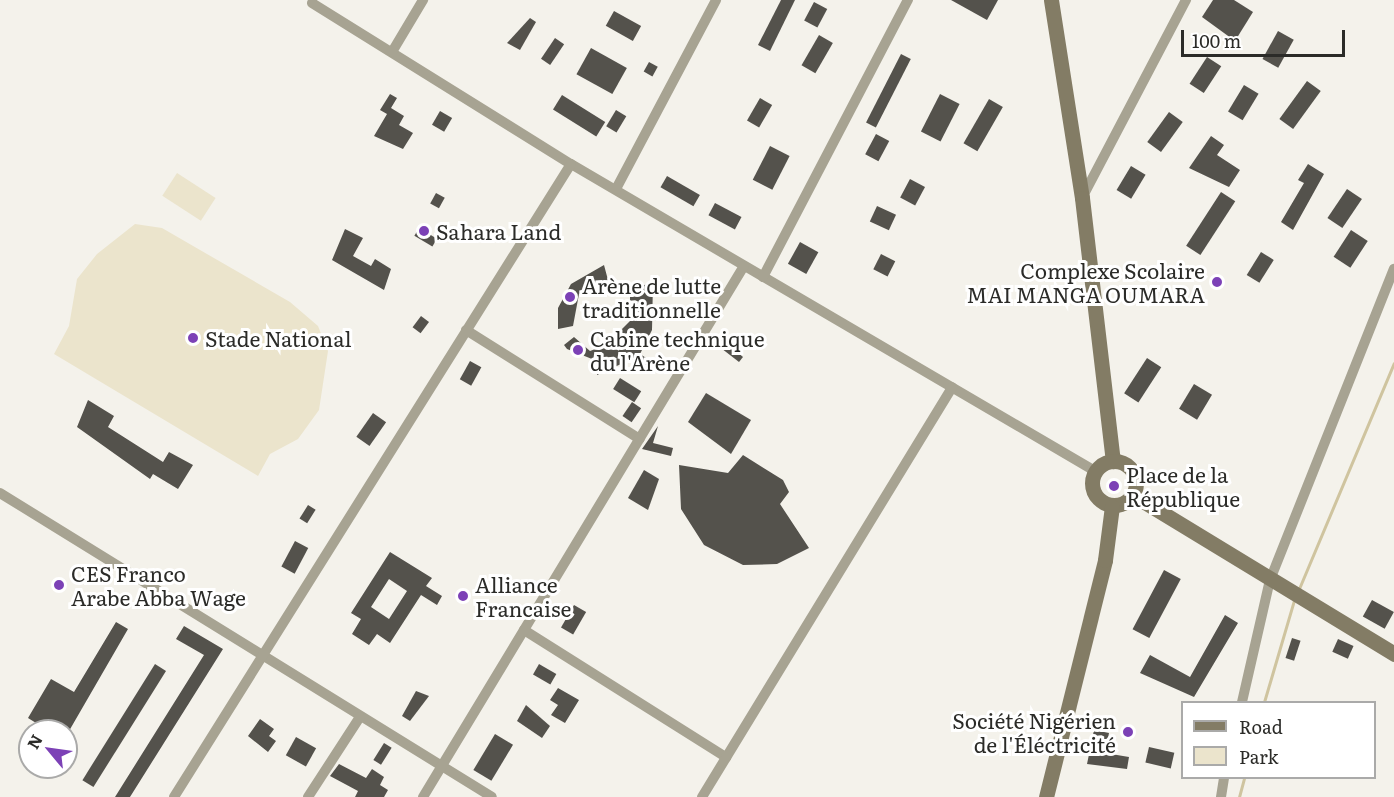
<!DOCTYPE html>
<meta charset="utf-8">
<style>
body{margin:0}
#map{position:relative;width:1394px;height:797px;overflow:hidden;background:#f4f2eb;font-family:Literata,serif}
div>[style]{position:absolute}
.green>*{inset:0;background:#ebe4cc;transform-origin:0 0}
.stream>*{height:3px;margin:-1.5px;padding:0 1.5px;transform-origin:1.5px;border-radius:1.5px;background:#cfc49f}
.building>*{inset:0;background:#54524c;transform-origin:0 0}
.street>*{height:10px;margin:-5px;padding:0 5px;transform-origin:5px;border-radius:5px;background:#a7a392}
.secondary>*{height:15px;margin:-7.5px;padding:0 7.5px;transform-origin:7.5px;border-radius:7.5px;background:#837c65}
.secondary>.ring{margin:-7.5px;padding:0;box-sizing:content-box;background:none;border:15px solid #837c65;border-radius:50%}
.dots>*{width:16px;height:16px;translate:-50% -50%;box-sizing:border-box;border:3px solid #fff;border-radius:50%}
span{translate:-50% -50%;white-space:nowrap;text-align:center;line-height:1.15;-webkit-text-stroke:6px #fff;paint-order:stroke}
.poi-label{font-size:21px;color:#2b2b28}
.left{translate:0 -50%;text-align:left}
.right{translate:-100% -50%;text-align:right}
.legend{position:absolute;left:1181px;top:701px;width:195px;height:78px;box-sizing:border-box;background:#fff;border:2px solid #aaaaa9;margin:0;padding:8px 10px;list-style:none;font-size:18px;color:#2b2b28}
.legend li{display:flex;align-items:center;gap:12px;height:30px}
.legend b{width:30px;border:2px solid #aaaaa9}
.north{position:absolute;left:18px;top:719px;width:60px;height:60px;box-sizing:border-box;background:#fff;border:2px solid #aaaaa9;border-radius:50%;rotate:299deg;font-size:16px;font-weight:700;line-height:24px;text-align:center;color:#2b2b28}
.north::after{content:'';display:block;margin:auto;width:21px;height:27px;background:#7c41b6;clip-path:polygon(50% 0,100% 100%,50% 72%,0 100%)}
.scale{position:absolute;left:1181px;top:30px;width:164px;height:27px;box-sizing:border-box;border:3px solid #2b2b28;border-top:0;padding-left:8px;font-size:18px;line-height:21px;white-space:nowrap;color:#2b2b28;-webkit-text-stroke:4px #fff;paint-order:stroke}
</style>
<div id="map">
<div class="green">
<i style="left:177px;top:173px;width:46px;height:27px;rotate:33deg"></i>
<i style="clip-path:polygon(135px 224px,162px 228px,290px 302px,318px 326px,328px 351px,319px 410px,298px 439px,270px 454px,258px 476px,54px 354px,69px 326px,77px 279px,97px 254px)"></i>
</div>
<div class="stream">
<i style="left:1298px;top:591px;width:247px;rotate:-67.2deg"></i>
<i style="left:1264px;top:702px;width:106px;rotate:-73.6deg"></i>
<i style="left:1239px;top:797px;width:20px;rotate:-75deg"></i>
</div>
<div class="building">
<i style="clip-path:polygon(781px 0,795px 0,770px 51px,758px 45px)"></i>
<i style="clip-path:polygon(951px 0,998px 0,987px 20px)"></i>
<i style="clip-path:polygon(1213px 0,1234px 0,1253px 12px,1235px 41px,1202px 17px)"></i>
<i style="left:814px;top:2px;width:15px;height:21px;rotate:28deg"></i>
<i style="left:614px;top:11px;width:31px;height:17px;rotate:29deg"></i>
<i style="clip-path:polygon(530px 18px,536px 22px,520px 50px,507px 43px)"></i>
<i style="left:1278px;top:31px;width:18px;height:32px;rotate:29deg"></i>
<i style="left:819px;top:35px;width:16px;height:35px;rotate:30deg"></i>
<i style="left:555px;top:38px;width:11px;height:25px;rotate:34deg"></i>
<i style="left:591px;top:48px;width:41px;height:30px;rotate:29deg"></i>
<i style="left:901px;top:54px;width:11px;height:77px;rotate:27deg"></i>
<i style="left:1207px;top:57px;width:17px;height:32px;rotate:33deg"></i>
<i style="left:649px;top:62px;width:10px;height:11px;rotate:29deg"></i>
<i style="left:1307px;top:81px;width:17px;height:47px;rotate:36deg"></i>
<i style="left:1244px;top:85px;width:17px;height:31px;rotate:31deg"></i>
<i style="clip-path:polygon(390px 94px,397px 98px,391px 108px,404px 116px,399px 125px,413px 133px,403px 149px,374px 136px,387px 114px,380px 110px)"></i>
<i style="left:940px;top:94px;width:22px;height:42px;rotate:27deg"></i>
<i style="left:562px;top:95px;width:51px;height:17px;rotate:32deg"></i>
<i style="left:760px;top:98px;width:14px;height:26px;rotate:30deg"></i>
<i style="left:989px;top:99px;width:16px;height:51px;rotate:30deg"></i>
<i style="left:616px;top:110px;width:12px;height:19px;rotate:31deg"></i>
<i style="left:440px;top:111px;width:14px;height:16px;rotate:30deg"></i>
<i style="left:1169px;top:112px;width:17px;height:37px;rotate:36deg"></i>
<i style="left:876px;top:134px;width:15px;height:23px;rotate:28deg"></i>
<i style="clip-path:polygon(1211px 136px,1224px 145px,1217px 155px,1240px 170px,1229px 187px,1189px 168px)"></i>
<i style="left:770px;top:146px;width:22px;height:38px;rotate:27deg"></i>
<i style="clip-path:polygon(1308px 164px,1324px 174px,1293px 230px,1281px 222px,1304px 183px,1298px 180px)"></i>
<i style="left:1131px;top:166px;width:17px;height:28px;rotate:31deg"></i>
<i style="left:667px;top:176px;width:38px;height:13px;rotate:30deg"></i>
<i style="left:910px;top:179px;width:17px;height:21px;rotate:28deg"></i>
<i style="left:1347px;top:189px;width:18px;height:35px;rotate:34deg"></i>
<i style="left:1221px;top:192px;width:17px;height:64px;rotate:33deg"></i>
<i style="left:436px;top:193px;width:10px;height:12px;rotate:29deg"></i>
<i style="left:715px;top:203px;width:30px;height:14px;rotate:28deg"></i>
<i style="left:877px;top:206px;width:21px;height:17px;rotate:25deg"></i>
<i style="left:419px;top:228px;width:21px;height:9px;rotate:31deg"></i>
<i style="clip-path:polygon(345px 229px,363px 238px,353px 256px,371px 266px,375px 259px,391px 269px,384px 290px,332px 260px)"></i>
<i style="left:1351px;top:230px;width:20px;height:32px;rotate:33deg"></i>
<i style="left:800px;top:242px;width:21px;height:25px;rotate:29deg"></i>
<i style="left:1261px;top:252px;width:15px;height:27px;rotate:32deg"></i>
<i style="left:881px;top:254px;width:16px;height:17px;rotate:27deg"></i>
<i style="clip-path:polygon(604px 265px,608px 280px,591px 284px,579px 294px,573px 326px,558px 329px,558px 308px,571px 284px)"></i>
<i style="clip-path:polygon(653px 282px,652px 330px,640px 354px,657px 365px,652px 372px,632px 359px,597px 375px,597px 361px,567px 349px,564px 345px,574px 337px,590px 351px,606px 345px,630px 321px,630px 290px)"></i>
<i style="left:421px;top:316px;width:10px;height:14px;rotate:37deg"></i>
<i style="clip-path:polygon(722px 339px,743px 357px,739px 362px,717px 345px)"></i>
<i style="left:1147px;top:358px;width:17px;height:42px;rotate:33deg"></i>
<i style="left:470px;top:361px;width:13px;height:21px;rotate:29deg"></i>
<i style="left:620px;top:378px;width:25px;height:13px;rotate:32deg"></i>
<i style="left:1194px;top:384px;width:21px;height:29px;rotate:31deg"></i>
<i style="clip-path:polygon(706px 393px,751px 420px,731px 454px,688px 422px)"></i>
<i style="clip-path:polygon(88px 400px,114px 416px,108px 427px,163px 462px,169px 452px,193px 465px,178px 489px,153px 474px,150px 479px,77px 427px)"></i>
<i style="left:632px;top:402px;width:11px;height:17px;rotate:34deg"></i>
<i style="left:373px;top:413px;width:16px;height:29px;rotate:35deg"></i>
<i style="clip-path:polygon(658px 426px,653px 443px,673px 448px,671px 456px,642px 449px)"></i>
<i style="clip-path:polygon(743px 455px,783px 480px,789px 492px,780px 504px,809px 548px,777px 564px,743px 565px,704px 545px,681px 509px,679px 465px,728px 473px)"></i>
<i style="clip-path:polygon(644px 470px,659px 479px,648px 510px,628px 498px)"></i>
<i style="left:308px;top:505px;width:9px;height:16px;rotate:32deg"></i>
<i style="left:295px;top:541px;width:15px;height:29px;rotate:28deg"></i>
<i style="clip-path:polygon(evenodd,390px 552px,432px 578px,426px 586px,442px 596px,437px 605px,421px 595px,390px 643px,377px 634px,369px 645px,352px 634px,361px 619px,351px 613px,390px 552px,389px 579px,407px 591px,389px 619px,371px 607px,389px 579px)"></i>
<i style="left:1164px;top:570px;width:19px;height:67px;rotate:28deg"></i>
<i style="left:1372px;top:600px;width:25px;height:19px;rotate:29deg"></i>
<i style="left:574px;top:605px;width:14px;height:26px;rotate:30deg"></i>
<i style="clip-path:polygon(1225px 615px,1238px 623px,1194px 697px,1140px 673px,1150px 655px,1190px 677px)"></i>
<i style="clip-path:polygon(116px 622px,128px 629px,69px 731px,49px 731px,28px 718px,51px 679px,74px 692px)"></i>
<i style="clip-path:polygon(184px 626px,223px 649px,130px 797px,115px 797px,204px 655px,176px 639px)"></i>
<i style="left:1292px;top:638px;width:9px;height:21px;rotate:18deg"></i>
<i style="left:1338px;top:639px;width:17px;height:14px;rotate:24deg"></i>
<i style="left:155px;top:664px;width:13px;height:137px;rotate:32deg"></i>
<i style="left:539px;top:664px;width:20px;height:12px;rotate:30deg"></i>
<i style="clip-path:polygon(558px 688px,579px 700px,565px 723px,551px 715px,558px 705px,550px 700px)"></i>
<i style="clip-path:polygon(416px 691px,429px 696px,410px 721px,402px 716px)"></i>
<i style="clip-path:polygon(526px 705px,550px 726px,542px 738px,517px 721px)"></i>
<i style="clip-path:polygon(260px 719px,274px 729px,269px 736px,276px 741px,268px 752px,248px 736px)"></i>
<i style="clip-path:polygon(1094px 730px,1109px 733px,1105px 753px,1129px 757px,1127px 769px,1087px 764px)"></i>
<i style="left:495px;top:734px;width:21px;height:42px;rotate:31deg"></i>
<i style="left:296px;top:737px;width:23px;height:21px;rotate:29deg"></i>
<i style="left:384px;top:743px;width:9px;height:20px;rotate:32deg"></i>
<i style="left:1149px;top:747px;width:26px;height:16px;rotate:13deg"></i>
<i style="clip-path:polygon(339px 764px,366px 778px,372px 769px,384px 777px,380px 785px,388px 790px,384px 797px,355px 797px,358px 791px,330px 776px)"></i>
</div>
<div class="street">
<i style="left:312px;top:3px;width:305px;rotate:31.9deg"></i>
<i style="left:571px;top:164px;width:607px;rotate:30.37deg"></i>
<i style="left:392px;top:52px;width:61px;rotate:-59.2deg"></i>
<i style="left:616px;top:189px;width:214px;rotate:-62.1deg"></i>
<i style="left:1082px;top:198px;width:224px;rotate:-62.3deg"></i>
<i style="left:763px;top:277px;width:313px;rotate:-62.4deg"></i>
<i style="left:466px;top:330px;width:205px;rotate:32.1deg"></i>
<i style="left:0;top:493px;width:578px;rotate:31.71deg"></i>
<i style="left:524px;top:630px;width:239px;rotate:32.2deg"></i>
<i style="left:1242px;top:702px;width:125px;rotate:-77.1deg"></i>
<i style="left:1270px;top:580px;width:335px;rotate:-68.3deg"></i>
<i style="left:174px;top:797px;width:747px;rotate:-57.91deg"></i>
<i style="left:308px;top:797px;width:95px;rotate:-57deg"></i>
<i style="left:423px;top:797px;width:620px;rotate:-58.85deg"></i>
<i style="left:702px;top:797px;width:480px;rotate:-58.6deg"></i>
<i style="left:1221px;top:797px;width:19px;rotate:-81deg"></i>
</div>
<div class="secondary">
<i style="left:1051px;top:0;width:200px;rotate:81.1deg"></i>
<i style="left:1082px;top:198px;width:265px;rotate:83.3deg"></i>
<i class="ring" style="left:1092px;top:461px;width:29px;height:29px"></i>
<i style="left:1133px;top:495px;width:306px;rotate:31.3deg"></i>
<i style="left:1046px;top:797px;width:244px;rotate:-76deg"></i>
<i style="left:1105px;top:560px;width:54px;rotate:-82.6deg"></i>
</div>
<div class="dots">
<i style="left:424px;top:231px;background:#7c41b6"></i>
<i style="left:1217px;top:282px;background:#7c41b6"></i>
<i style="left:570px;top:297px;background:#7c41b6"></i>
<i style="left:193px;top:338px;background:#7c41b6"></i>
<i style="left:578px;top:350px;background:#7c41b6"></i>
<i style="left:1114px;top:486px;background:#7c41b6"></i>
<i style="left:59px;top:585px;background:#7c41b6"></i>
<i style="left:463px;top:596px;background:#7c41b6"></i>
<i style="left:1128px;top:732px;background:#7c41b6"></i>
</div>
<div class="poi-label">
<span class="left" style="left:436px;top:231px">Sahara Land</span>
<span class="right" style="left:1205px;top:282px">Complexe Scolaire<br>MAI MANGA OUMARA</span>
<span class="left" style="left:582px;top:297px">Arène de lutte<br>traditionnelle</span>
<span class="left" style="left:205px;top:338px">Stade National</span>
<span class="left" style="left:590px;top:350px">Cabine technique<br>du l'Arène</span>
<span class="left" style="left:1126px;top:486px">Place de la<br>République</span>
<span class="left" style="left:71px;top:585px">CES Franco<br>Arabe Abba Wage</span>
<span class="left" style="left:475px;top:596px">Alliance<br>Francaise</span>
<span class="right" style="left:1116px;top:732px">Société Nigérien<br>de l'Éléctricité</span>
</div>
<ul class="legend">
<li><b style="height:8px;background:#837c65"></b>Road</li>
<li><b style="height:16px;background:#ebe4cc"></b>Park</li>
</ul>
<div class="north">N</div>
<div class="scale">100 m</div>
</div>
